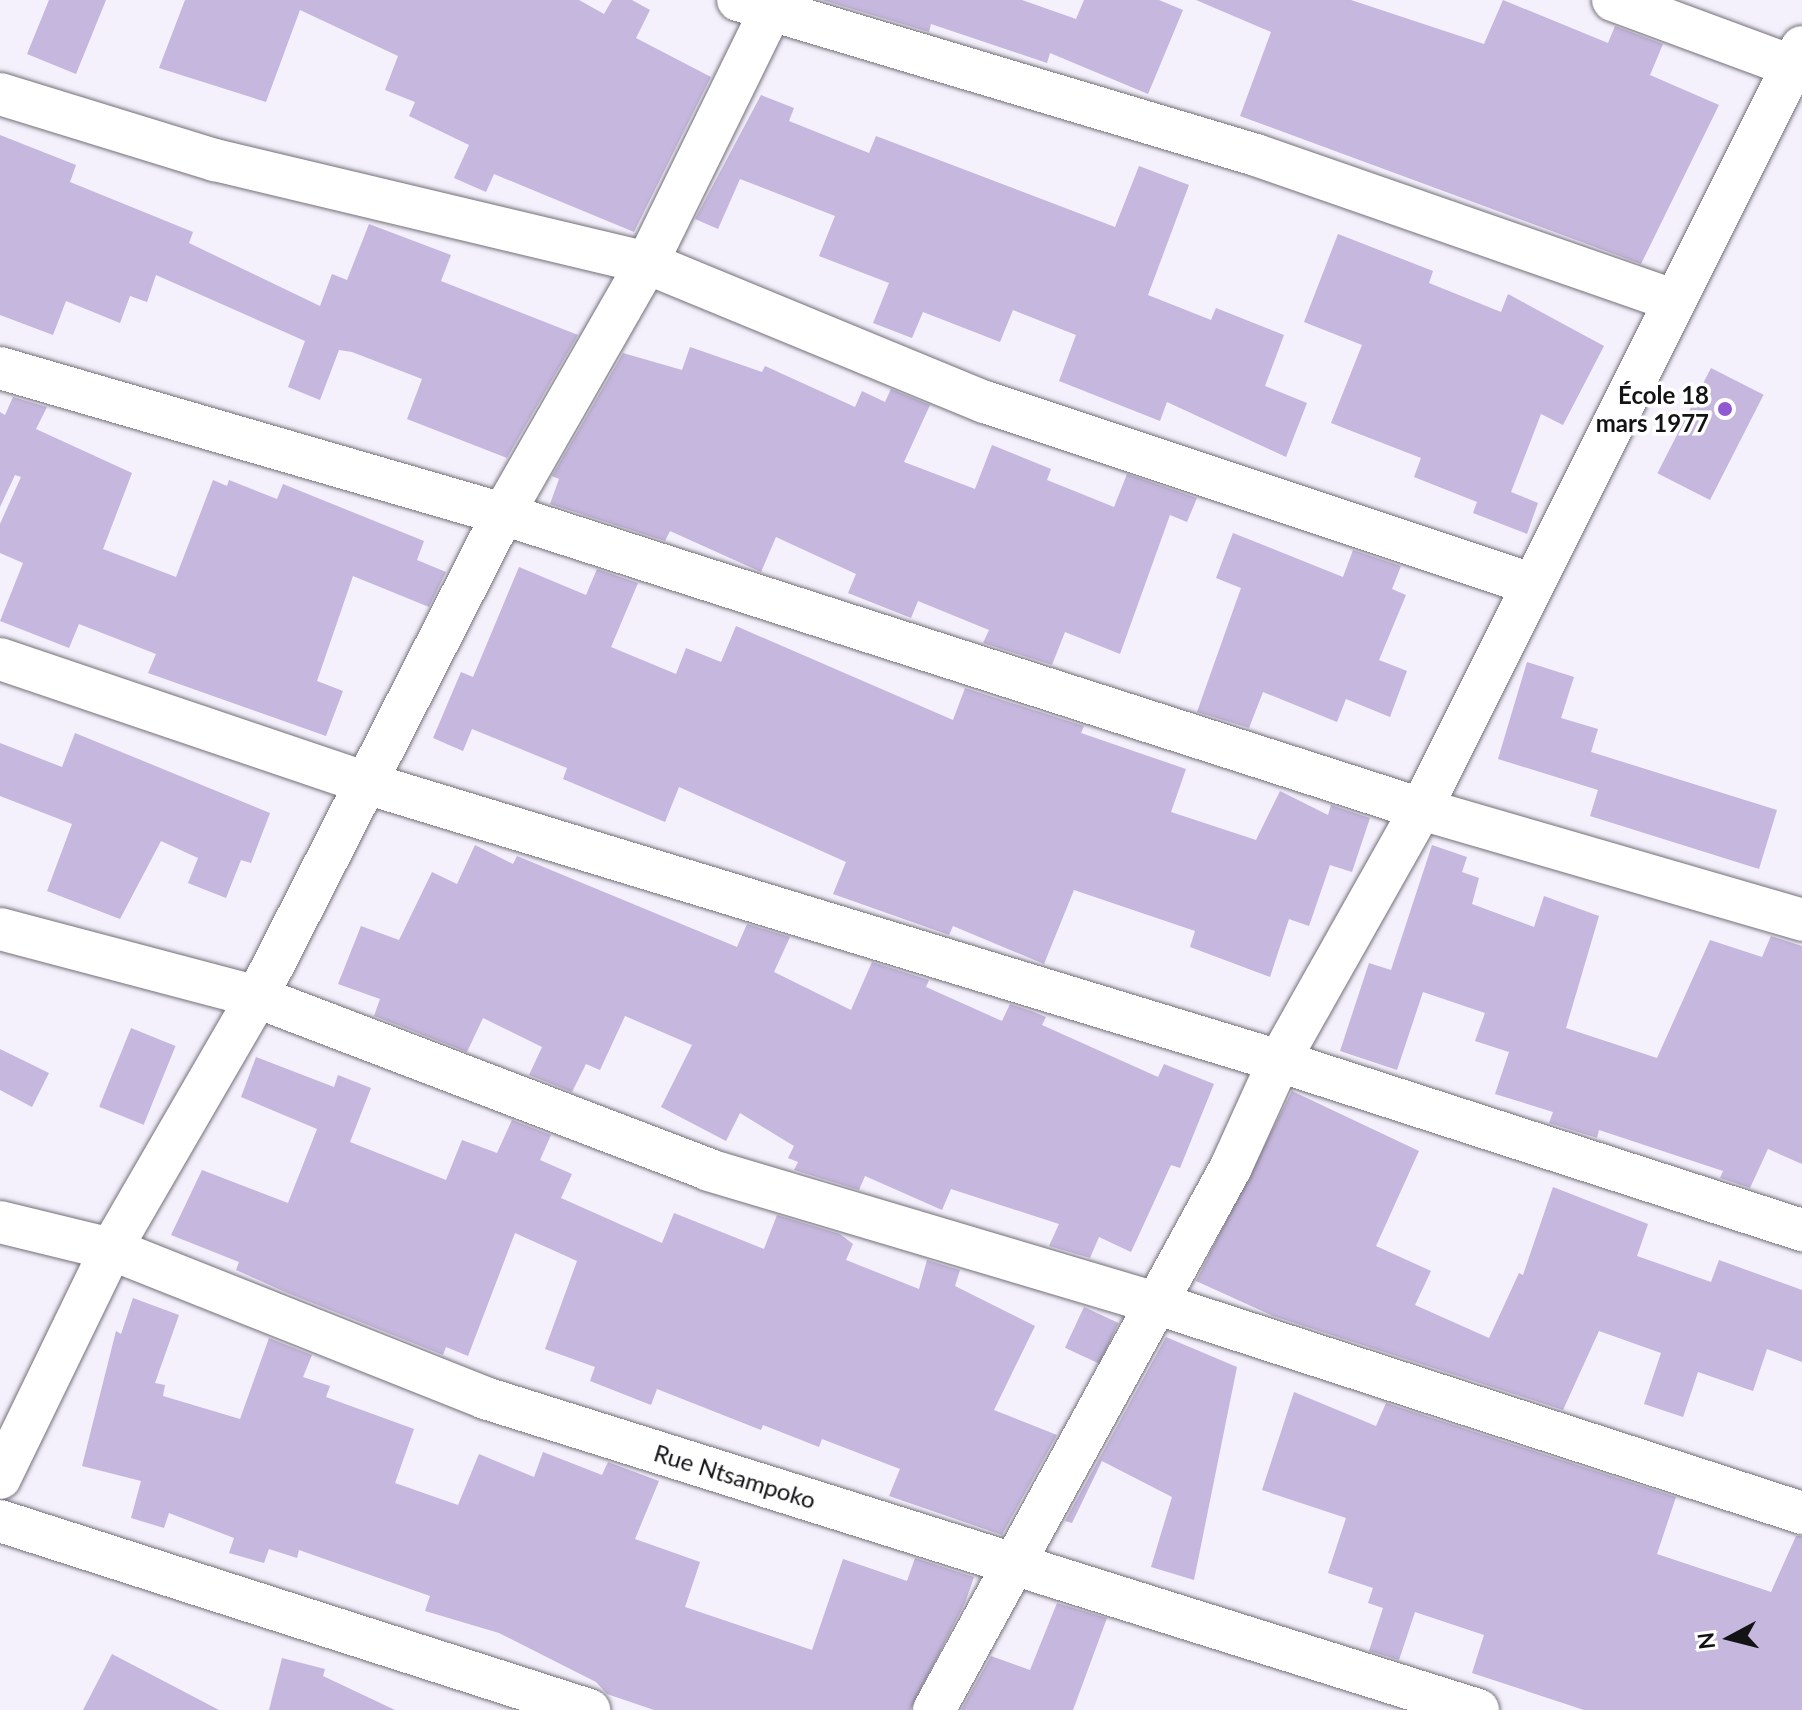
<!DOCTYPE html>
<meta charset="utf-8">
<style>
body{margin:0}
#map{position:relative;width:1802px;height:1710px;overflow:hidden;background:#f4f0fc;font-family:Lato,sans-serif}
div>[style]{position:absolute}
.building>*{inset:0;background:#c5b7dd;transform-origin:0 0}
.roads{filter:drop-shadow(0 0 2px #737079) drop-shadow(0 0 2px #737079)}
.minor>*{height:42px;margin:-21px;padding:0 21px;transform-origin:21px;border-radius:21px;background:#fff}
.dots>*{width:22px;height:22px;translate:-50% -50%;box-sizing:border-box;border:4px solid #fff;border-radius:50%}
span{translate:-50% -50%;white-space:nowrap;text-align:center;line-height:1.15;-webkit-text-stroke:7px #fff;paint-order:stroke}
.poi-label{font-size:24px;color:#131215;font-weight:700}
.right{translate:-100% -50%;text-align:right}
.street-label{font-size:24px;color:#131215}
.north{position:absolute;left:1690px;top:1598px;width:80px;height:80px;-webkit-text-stroke:6px #fff;paint-order:stroke;rotate:263deg;font-size:22px;font-weight:700;line-height:32px;text-align:center;color:#131215}
.north::after{content:'';display:block;margin:auto;width:28px;height:36px;background:#131215;clip-path:polygon(50% 0,100% 100%,50% 72%,0 100%)}
</style>
<div id="map">
<div class="building">
<i style="clip-path:polygon(49px 0,106px 0,76px 74px,27px 54px)"></i>
<i style="clip-path:polygon(185px 0,579px 0,604px 14px,612px 0,632px 0,650px 10px,636px 38px,711px 77px,634px 232px,494px 174px,486px 192px,454px 178px,469px 145px,409px 116px,415px 102px,385px 90px,398px 56px,300px 10px,266px 102px,159px 68px)"></i>
<i style="clip-path:polygon(822px 0,1022px 0,1076px 19px,1084px 0,1159px 0,1183px 10px,1148px 94px,1050px 53px,1047px 63px,931px 24px,929px 32px)"></i>
<i style="clip-path:polygon(1196px 0,1351px 0,1484px 44px,1503px 0,1608px 43px,1615px 26px,1663px 44px,1650px 75px,1719px 105px,1641px 264px,1240px 116px,1271px 32px)"></i>
<i style="clip-path:polygon(761px 95px,794px 108px,789px 121px,869px 153px,876px 136px,1115px 227px,1139px 166px,1189px 185px,1148px 295px,1211px 320px,1216px 308px,1284px 335px,1265px 386px,1307px 403px,1286px 457px,1167px 402px,1160px 421px,1059px 381px,1076px 335px,1013px 310px,1000px 342px,923px 312px,912px 338px,873px 323px,889px 283px,819px 256px,835px 216px,740px 179px,718px 229px,695px 219px)"></i>
<i style="clip-path:polygon(0 135px,76px 165px,70px 182px,193px 232px,189px 243px,320px 306px,332px 274px,347px 280px,369px 224px,451px 255px,441px 281px,578px 335px,507px 458px,407px 419px,422px 379px,352px 352px,339px 350px,320px 400px,288px 387px,305px 341px,156px 275px,147px 302px,130px 296px,120px 323px,66px 301px,53px 335px,0 315px)"></i>
<i style="clip-path:polygon(1338px 234px,1433px 271px,1429px 283px,1501px 312px,1508px 294px,1604px 346px,1563px 425px,1541px 414px,1511px 492px,1538px 503px,1527px 534px,1473px 513px,1477px 502px,1414px 477px,1421px 458px,1331px 423px,1362px 345px,1304px 322px)"></i>
<i style="clip-path:polygon(690px 347px,762px 372px,765px 366px,855px 407px,862px 391px,885px 402px,891px 389px,930px 405px,904px 462px,975px 489px,992px 445px,1051px 469px,1047px 480px,1114px 507px,1127px 474px,1197px 498px,1187px 522px,1170px 515px,1120px 654px,1065px 632px,1052px 665px,983px 643px,989px 630px,918px 601px,911px 618px,848px 593px,856px 574px,776px 537px,761px 572px,670px 531px,665px 541px,550px 504px,559px 479px,552px 476px,623px 353px,682px 370px)"></i>
<i style="left:1711px;top:368px;width:59px;height:118px;rotate:27deg"></i>
<i style="clip-path:polygon(13px 397px,47px 407px,36px 429px,132px 473px,103px 549px,176px 577px,213px 480px,227px 486px,229px 480px,277px 499px,283px 484px,424px 541px,417px 560px,446px 572px,429px 607px,353px 576px,317px 681px,343px 691px,326px 736px,148px 673px,156px 654px,79px 624px,69px 648px,0 621px,23px 563px,0 553px,0 524px,21px 477px,15px 475px,0 507px,0 412px,5px 415px)"></i>
<i style="clip-path:polygon(1233px 533px,1343px 577px,1353px 550px,1401px 566px,1392px 589px,1406px 595px,1379px 660px,1407px 671px,1390px 717px,1346px 699px,1337px 722px,1263px 692px,1249px 728px,1197px 712px,1241px 588px,1216px 578px)"></i>
<i style="clip-path:polygon(519px 567px,586px 595px,597px 569px,638px 583px,611px 647px,676px 674px,686px 648px,721px 662px,736px 626px,953px 720px,965px 688px,1084px 726px,1081px 733px,1186px 769px,1171px 812px,1256px 840px,1280px 791px,1328px 815px,1331px 805px,1370px 818px,1352px 872px,1330px 865px,1309px 926px,1289px 919px,1270px 977px,1190px 947px,1195px 931px,1074px 890px,1044px 964px,953px 926px,949px 935px,833px 894px,846px 862px,679px 787px,665px 822px,563px 779px,567px 768px,472px 729px,463px 751px,433px 738px,461px 672px,473px 677px)"></i>
<i style="clip-path:polygon(1527px 662px,1574px 677px,1561px 718px,1598px 729px,1591px 752px,1777px 810px,1759px 869px,1590px 816px,1598px 790px,1498px 759px)"></i>
<i style="clip-path:polygon(75px 733px,270px 813px,251px 863px,241px 860px,226px 898px,188px 883px,198px 858px,161px 841px,120px 919px,47px 891px,72px 824px,0 796px,0 743px,62px 767px)"></i>
<i style="clip-path:polygon(475px 845px,513px 864px,517px 856px,737px 947px,747px 924px,790px 937px,774px 972px,851px 1010px,872px 962px,929px 980px,926px 987px,1002px 1021px,1010px 1004px,1034px 1012px,1046px 1017px,1042px 1025px,1158px 1077px,1164px 1064px,1214px 1084px,1180px 1168px,1171px 1165px,1131px 1252px,1099px 1237px,1090px 1258px,1049px 1246px,1059px 1224px,951px 1189px,942px 1210px,865px 1176px,859px 1190px,794px 1170px,798px 1162px,788px 1158px,794px 1146px,740px 1113px,726px 1141px,661px 1107px,692px 1045px,625px 1016px,600px 1070px,586px 1064px,572px 1092px,529px 1075px,542px 1047px,483px 1018px,467px 1052px,374px 1016px,380px 999px,338px 984px,361px 926px,399px 940px,432px 872px,457px 884px)"></i>
<i style="clip-path:polygon(1432px 845px,1467px 857px,1462px 872px,1479px 878px,1472px 904px,1534px 927px,1544px 896px,1599px 916px,1566px 1028px,1657px 1058px,1710px 940px,1762px 957px,1771px 936px,1802px 946px,1802px 1164px,1768px 1149px,1750px 1188px,1720px 1178px,1723px 1171px,1599px 1130px,1597px 1138px,1549px 1123px,1553px 1112px,1495px 1094px,1509px 1052px,1475px 1041px,1485px 1013px,1423px 992px,1397px 1070px,1340px 1051px,1369px 963px,1391px 970px)"></i>
<i style="left:131px;top:1028px;width:48px;height:85px;rotate:22deg"></i>
<i style="clip-path:polygon(0 1049px,49px 1073px,32px 1107px,0 1090px)"></i>
<i style="clip-path:polygon(256px 1057px,334px 1087px,338px 1075px,371px 1088px,350px 1142px,446px 1180px,462px 1140px,497px 1153px,512px 1120px,551px 1135px,540px 1160px,572px 1174px,561px 1198px,662px 1243px,674px 1213px,764px 1249px,777px 1215px,840px 1234px,853px 1244px,846px 1260px,919px 1289px,927px 1260px,960px 1270px,955px 1286px,1035px 1326px,994px 1410px,1057px 1435px,1002px 1535px,889px 1496px,900px 1469px,822px 1439px,819px 1447px,763px 1425px,761px 1430px,657px 1389px,651px 1405px,590px 1381px,595px 1367px,545px 1349px,577px 1261px,515px 1233px,468px 1356px,446px 1347px,443px 1355px,285px 1292px,236px 1270px,239px 1262px,171px 1235px,202px 1170px,288px 1203px,317px 1129px,241px 1097px)"></i>
<i style="clip-path:polygon(1292px 1091px,1419px 1151px,1376px 1246px,1431px 1271px,1415px 1305px,1489px 1338px,1519px 1273px,1523px 1275px,1553px 1187px,1648px 1224px,1637px 1256px,1711px 1282px,1719px 1260px,1802px 1290px,1802px 1362px,1767px 1349px,1753px 1391px,1698px 1372px,1683px 1417px,1644px 1404px,1661px 1353px,1599px 1331px,1563px 1410px,1273px 1316px,1196px 1281px)"></i>
<i style="clip-path:polygon(133px 1298px,179px 1315px,155px 1383px,165px 1385px,163px 1396px,240px 1419px,269px 1338px,312px 1355px,303px 1377px,330px 1386px,326px 1397px,414px 1429px,395px 1483px,458px 1505px,479px 1454px,534px 1477px,543px 1452px,602px 1475px,608px 1462px,659px 1481px,635px 1539px,700px 1562px,685px 1607px,812px 1650px,843px 1559px,907px 1581px,915px 1558px,974px 1577px,965px 1603px,910px 1710px,654px 1710px,607px 1694px,596px 1682px,499px 1633px,425px 1611px,430px 1596px,299px 1550px,297px 1558px,269px 1549px,264px 1563px,229px 1553px,234px 1538px,169px 1513px,164px 1528px,131px 1518px,141px 1481px,82px 1466px,116px 1331px,121px 1334px)"></i>
<i style="left:1084px;top:1307px;width:38px;height:45px;rotate:25deg"></i>
<i style="clip-path:polygon(1166px 1337px,1237px 1367px,1194px 1580px,1151px 1567px,1172px 1497px,1102px 1461px,1072px 1523px,1065px 1521px)"></i>
<i style="clip-path:polygon(1294px 1392px,1376px 1426px,1386px 1403px,1676px 1497px,1657px 1554px,1771px 1592px,1796px 1536px,1802px 1536px,1802px 1710px,1584px 1710px,1472px 1673px,1484px 1635px,1415px 1612px,1399px 1660px,1369px 1651px,1383px 1608px,1368px 1603px,1373px 1588px,1328px 1573px,1346px 1518px,1262px 1490px)"></i>
<i style="clip-path:polygon(1057px 1603px,1107px 1618px,1073px 1710px,961px 1710px,991px 1656px,1030px 1670px)"></i>
<i style="clip-path:polygon(112px 1654px,219px 1710px,83px 1710px)"></i>
<i style="clip-path:polygon(282px 1658px,325px 1669px,323px 1676px,395px 1710px,269px 1710px)"></i>
</div>
<div class="roads">
<div class="minor">
<i style="left:738px;top:0;width:541px;rotate:16.66deg"></i>
<i style="left:1256px;top:155px;width:441px;rotate:19.2deg"></i>
<i style="left:1613px;top:0;width:202px;rotate:20.3deg"></i>
<i style="left:0;top:94px;width:225px;rotate:17.1deg"></i>
<i style="left:215px;top:160px;width:444px;rotate:13.4deg"></i>
<i style="left:647px;top:263px;width:365px;rotate:22.4deg"></i>
<i style="left:985px;top:402px;width:576px;rotate:18.43deg"></i>
<i style="left:0;top:368px;width:524px;rotate:16.19deg"></i>
<i style="left:503px;top:514px;width:964px;rotate:17.81deg"></i>
<i style="left:1421px;top:809px;width:397px;rotate:16.2deg"></i>
<i style="left:0;top:659px;width:386px;rotate:18.7deg"></i>
<i style="left:366px;top:783px;width:954px;rotate:16.94deg"></i>
<i style="left:1279px;top:1061px;width:550px;rotate:17.91deg"></i>
<i style="left:0;top:929px;width:266px;rotate:14.8deg"></i>
<i style="left:257px;top:997px;width:484px;rotate:20.9deg"></i>
<i style="left:709px;top:1170px;width:462px;rotate:16.6deg"></i>
<i style="left:1152px;top:1302px;width:683px;rotate:17.98deg"></i>
<i style="left:0;top:1222px;width:114px;rotate:13.7deg"></i>
<i style="left:111px;top:1249px;width:403px;rotate:21.7deg"></i>
<i style="left:485px;top:1398px;width:1041px;rotate:17.44deg"></i>
<i style="left:0;top:1478px;width:254px;rotate:-64.1deg"></i>
<i style="left:111px;top:1249px;width:291px;rotate:-59.9deg"></i>
<i style="left:257px;top:997px;width:542px;rotate:-63.01deg"></i>
<i style="left:503px;top:514px;width:289px;rotate:-60.2deg"></i>
<i style="left:647px;top:263px;width:293px;rotate:-63.9deg"></i>
<i style="left:0;top:1521px;width:619px;rotate:17.79deg"></i>
<i style="left:934px;top:1710px;width:619px;rotate:-61.32deg"></i>
<i style="left:1231px;top:1167px;width:116px;rotate:-65.6deg"></i>
<i style="left:1279px;top:1061px;width:289px;rotate:-60.6deg"></i>
<i style="left:1421px;top:809px;width:852px;rotate:-63.43deg"></i>
</div>
</div>
<div class="dots">
<i style="left:1725px;top:409px;background:#9059d2"></i>
</div>
<div class="poi-label">
<span class="right" style="left:1709px;top:409px">École 18<br>mars 1977</span>
</div>
<div class="street-label">
<span style="left:735px;top:1476px;rotate:17deg">Rue Ntsampoko</span>
</div>
<div class="north">N</div>
</div>
